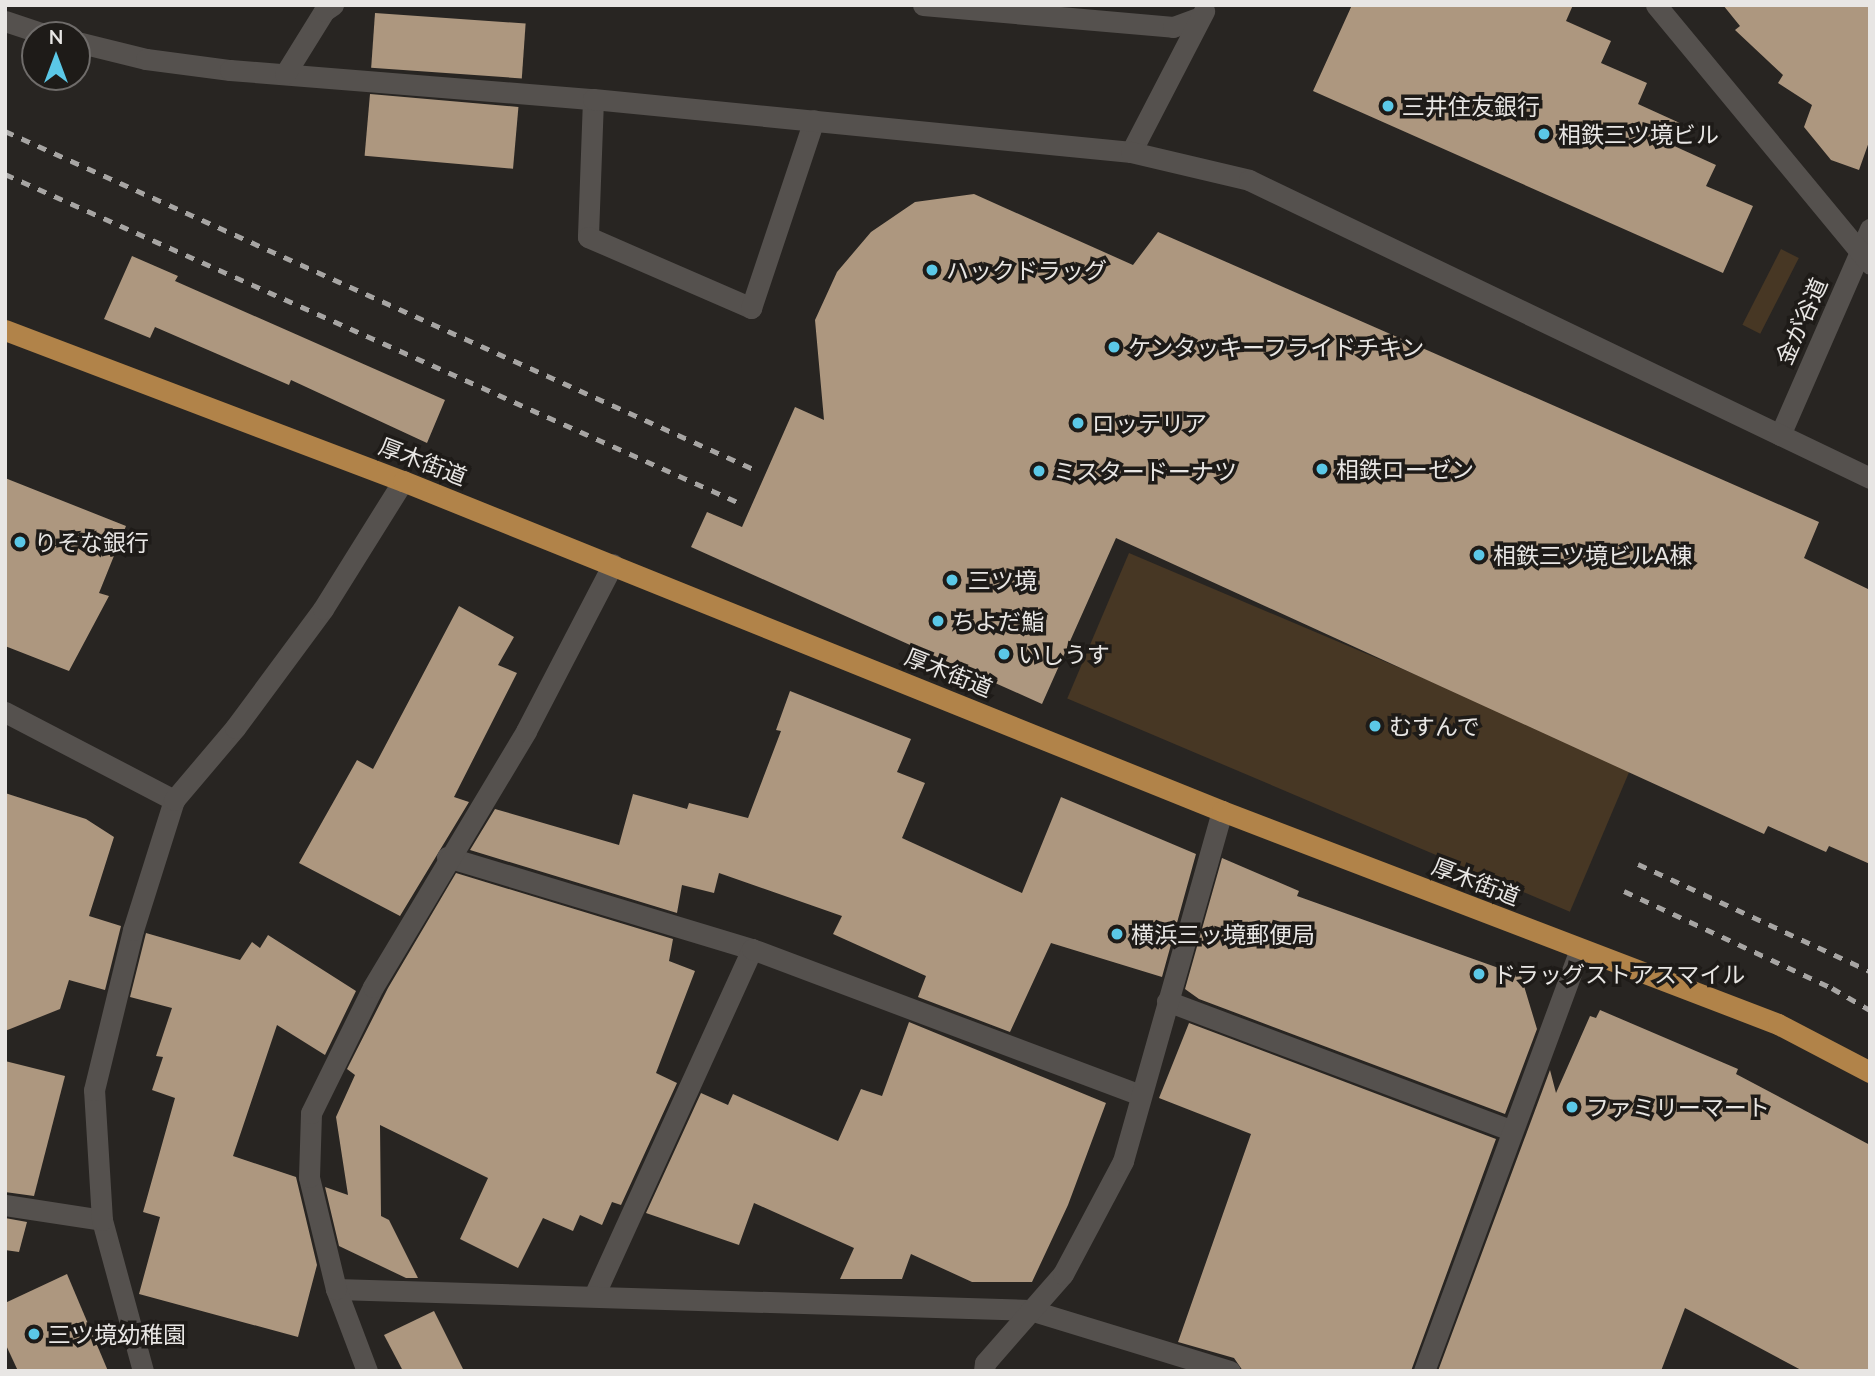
<!DOCTYPE html>
<meta charset="utf-8">
<style>
body{margin:0}
#map{position:relative;width:1875px;height:1376px;overflow:hidden;background:#282522;font-family:Lato,"Noto Sans JP",sans-serif}
div>[style]{position:absolute}
.green>*{inset:0;background:#473724;transform-origin:0 0}
.building>*{inset:0;background:#ad977f;transform-origin:0 0}
.lane>*{height:21px;margin:-10.5px;padding:0 10.5px;transform-origin:10.5px;border-radius:10.5px;background:#55514e}
.street>*{height:21px;margin:-10.5px;padding:0 10.5px;transform-origin:10.5px;border-radius:10.5px;background:#55514e}
.secondary>*{height:21px;margin:-10.5px;padding:0 10.5px;transform-origin:10.5px;border-radius:10.5px;background:#55514e}
.primary>*{height:21px;margin:-10.5px;padding:0 10.5px;transform-origin:10.5px;border-radius:10.5px;background:#b18349}
.rail>*{height:5px;margin-top:-2.5px;transform-origin:0;background:repeating-linear-gradient(90deg,#a7a5a3 0 9px,transparent 0 18px)}
.dots>*{width:19px;height:19px;translate:-50% -50%;box-sizing:border-box;border:4px solid #1e1b18;border-radius:50%}
span{translate:-50% -50%;white-space:nowrap;text-align:center;line-height:1.15;-webkit-text-stroke:7px #1e1b18;paint-order:stroke}
.poi-label{font-size:23px;color:#e8e6e4}
.left{translate:0 -50%;text-align:left}
.street-label{font-size:23px;color:#e8e6e4}
.frame{position:absolute;inset:0;border:7px solid #e8e6e4;pointer-events:none}
.north{position:absolute;left:21px;top:21px;width:70px;height:70px;box-sizing:border-box;background:#1e1b18;border:2px solid #6f6c6a;border-radius:50%;rotate:0deg;font-size:19px;font-weight:700;line-height:28px;text-align:center;color:#e8e6e4}
.north::after{content:'';display:block;margin:auto;width:24px;height:32px;background:#5bc8e7;clip-path:polygon(50% 0,100% 100%,50% 72%,0 100%)}
</style>
<div id="map">
<div class="green">
<i style="left:1781px;top:249px;width:20px;height:85px;rotate:27deg"></i>
<i style="left:1129px;top:553px;width:546px;height:158px;rotate:23deg"></i>
</div>
<div class="building">
<i style="clip-path:polygon(1352px 5px,1573px 5px,1566px 21px,1611px 41px,1601px 63px,1647px 83px,1638px 104px,1682px 124px,1672px 145px,1716px 165px,1706px 186px,1753px 206px,1723px 273px,1313px 91px)"></i>
<i style="clip-path:polygon(1723px 5px,1870px 5px,1870px 139px,1859px 170px,1831px 160px,1804px 127px,1812px 105px,1778px 83px,1783px 75px,1735px 30px,1740px 26px)"></i>
<i style="left:375px;top:13px;width:151px;height:55px;rotate:4deg"></i>
<i style="left:370px;top:94px;width:149px;height:62px;rotate:5deg"></i>
<i style="clip-path:polygon(974px 194px,1133px 265px,1158px 232px,1819px 522px,1804px 558px,1870px 590px,1870px 864px,1829px 846px,1826px 852px,1768px 826px,1764px 834px,1116px 538px,1042px 704px,691px 547px,707px 512px,742px 527px,795px 407px,824px 420px,815px 320px,837px 272px,871px 232px,915px 202px)"></i>
<i style="clip-path:polygon(132px 256px,178px 276px,175px 281px,445px 400px,427px 443px,291px 380px,289px 385px,155px 327px,150px 338px,104px 319px)"></i>
<i style="clip-path:polygon(5px 478px,126px 526px,99px 593px,109px 596px,69px 671px,5px 646px)"></i>
<i style="clip-path:polygon(459px 606px,514px 637px,498px 665px,517px 673px,454px 797px,469px 802px,400px 916px,299px 863px,357px 760px,373px 769px)"></i>
<i style="clip-path:polygon(790px 691px,911px 739px,897px 772px,925px 783px,902px 838px,1022px 893px,1061px 797px,1196px 854px,1162px 977px,1051px 943px,1010px 1032px,918px 997px,926px 976px,833px 934px,842px 916px,719px 873px,714px 893px,682px 885px,677px 913px,470px 850px,495px 809px,619px 845px,633px 794px,687px 809px,689px 803px,748px 818px,781px 731px,776px 730px)"></i>
<i style="clip-path:polygon(5px 793px,86px 819px,114px 837px,89px 916px,121px 926px,105px 990px,69px 980px,60px 1009px,5px 1031px)"></i>
<i style="clip-path:polygon(1222px 858px,1299px 891px,1297px 896px,1521px 976px,1537px 1029px,1505px 1114px,1199px 999px,1185px 989px)"></i>
<i style="clip-path:polygon(456px 873px,673px 939px,669px 961px,695px 971px,656px 1073px,677px 1083px,621px 1205px,612px 1202px,602px 1225px,580px 1215px,573px 1231px,543px 1218px,518px 1268px,460px 1239px,488px 1178px,380px 1125px,381px 1216px,389px 1220px,418px 1278px,406px 1278px,339px 1246px,325px 1187px,348px 1195px,336px 1117px,355px 1075px,347px 1069px,388px 988px)"></i>
<i style="clip-path:polygon(146px 933px,240px 960px,252px 942px,260px 948px,268px 935px,356px 991px,325px 1055px,277px 1025px,233px 1156px,296px 1177px,317px 1265px,298px 1337px,139px 1294px,160px 1217px,143px 1212px,175px 1098px,152px 1090px,163px 1057px,156px 1056px,172px 1008px,130px 997px)"></i>
<i style="clip-path:polygon(1600px 1010px,1738px 1069px,1736px 1074px,1870px 1145px,1870px 1371px,1803px 1371px,1685px 1308px,1661px 1371px,1438px 1371px,1550px 1070px,1556px 1093px,1590px 1016px,1596px 1018px)"></i>
<i style="clip-path:polygon(909px 1022px,1106px 1103px,1068px 1205px,1032px 1282px,972px 1282px,911px 1254px,902px 1279px,840px 1279px,854px 1248px,754px 1203px,739px 1245px,646px 1213px,701px 1093px,728px 1105px,733px 1094px,838px 1141px,861px 1089px,882px 1096px)"></i>
<i style="clip-path:polygon(1189px 1023px,1496px 1139px,1411px 1371px,1243px 1371px,1234px 1358px,1178px 1342px,1251px 1134px,1159px 1098px)"></i>
<i style="clip-path:polygon(5px 1061px,65px 1076px,34px 1196px,5px 1192px)"></i>
<i style="clip-path:polygon(5px 1218px,27px 1222px,19px 1252px,5px 1250px)"></i>
<i style="clip-path:polygon(67px 1274px,108px 1371px,18px 1371px,5px 1343px,5px 1303px)"></i>
<i style="clip-path:polygon(434px 1311px,464px 1371px,403px 1371px,384px 1335px)"></i>
</div>
<div class="lane">
<i style="left:923px;top:5px;width:251px;rotate:5deg"></i>
<i style="left:1173px;top:27px;width:29px;rotate:-20deg"></i>
<i style="left:593px;top:99px;width:138px;rotate:92.1deg"></i>
<i style="left:588px;top:237px;width:178px;rotate:23.5deg"></i>
<i style="left:751px;top:308px;width:198px;rotate:-71.5deg"></i>
<i style="left:1131px;top:152px;width:159px;rotate:-62.6deg"></i>
<i style="left:1167px;top:1001px;width:366px;rotate:20.6deg"></i>
</div>
<div class="street">
<i style="left:1780px;top:435px;width:225px;rotate:-66.4deg"></i>
<i style="left:5px;top:712px;width:191px;rotate:27.5deg"></i>
<i style="left:447px;top:857px;width:319px;rotate:16.8deg"></i>
<i style="left:752px;top:949px;width:380px;rotate:114.5deg"></i>
<i style="left:752px;top:949px;width:415px;rotate:20.6deg"></i>
<i style="left:5px;top:1205px;width:98px;rotate:8.8deg"></i>
<i style="left:336px;top:1289px;width:694px;rotate:1.73deg"></i>
<i style="left:1030px;top:1310px;width:209px;rotate:17deg"></i>
<i style="left:143px;top:1371px;width:156px;rotate:-105.2deg"></i>
<i style="left:102px;top:1220px;width:130px;rotate:-93.5deg"></i>
<i style="left:94px;top:1090px;width:165px;rotate:-76.3deg"></i>
<i style="left:133px;top:930px;width:136px;rotate:-72.5deg"></i>
<i style="left:174px;top:800px;width:94px;rotate:-49.7deg"></i>
<i style="left:235px;top:728px;width:148px;rotate:-53.5deg"></i>
<i style="left:323px;top:609px;width:151px;rotate:-58deg"></i>
<i style="left:367px;top:1371px;width:88px;rotate:-110.7deg"></i>
<i style="left:336px;top:1289px;width:115px;rotate:-103.6deg"></i>
<i style="left:309px;top:1177px;width:64px;rotate:-88.2deg"></i>
<i style="left:311px;top:1113px;width:140px;rotate:-63.8deg"></i>
<i style="left:373px;top:987px;width:298px;rotate:-59.1deg"></i>
<i style="left:526px;top:731px;width:188px;rotate:-62.5deg"></i>
<i style="left:984px;top:1371px;width:8px;rotate:-83deg"></i>
<i style="left:985px;top:1363px;width:118px;rotate:-48.8deg"></i>
<i style="left:1063px;top:1274px;width:128px;rotate:-62deg"></i>
<i style="left:1123px;top:1161px;width:364px;rotate:-74.2deg"></i>
<i style="left:1424px;top:1371px;width:449px;rotate:-69.7deg"></i>
</div>
<div class="secondary">
<i style="left:1656px;top:5px;width:336px;rotate:50.4deg"></i>
<i style="left:5px;top:21px;width:44px;rotate:18.4deg"></i>
<i style="left:77px;top:42px;width:71px;rotate:13.8deg"></i>
<i style="left:146px;top:59px;width:85px;rotate:7.5deg"></i>
<i style="left:230px;top:70px;width:364px;rotate:4.6deg"></i>
<i style="left:593px;top:99px;width:541px;rotate:5.63deg"></i>
<i style="left:1131px;top:152px;width:121px;rotate:13.3deg"></i>
<i style="left:1249px;top:180px;width:689px;rotate:25.64deg"></i>
<i style="left:285px;top:74px;width:74px;rotate:-58.2deg"></i>
<i style="left:324px;top:11px;width:11px;rotate:-34deg"></i>
</div>
<div class="primary">
<i style="left:5px;top:330px;width:426px;rotate:20.8deg"></i>
<i style="left:403px;top:481px;width:883px;rotate:21.95deg"></i>
<i style="left:1222px;top:811px;width:595px;rotate:20.96deg"></i>
<i style="left:1778px;top:1024px;width:104px;rotate:27.6deg"></i>
</div>
<div class="rail">
<i style="left:5px;top:131px;width:826px;rotate:24.3deg"></i>
<i style="left:5px;top:174px;width:808px;rotate:24.12deg"></i>
<i style="left:1638px;top:864px;width:255px;rotate:24.8deg"></i>
<i style="left:1624px;top:891px;width:230px;rotate:25deg"></i>
<i style="left:1832px;top:988px;width:44px;rotate:30.1deg"></i>
</div>
<div class="dots">
<i style="left:1388px;top:106px;background:#5bc8e7"></i>
<i style="left:1544px;top:134px;background:#5bc8e7"></i>
<i style="left:932px;top:270px;background:#5bc8e7"></i>
<i style="left:1114px;top:347px;background:#5bc8e7"></i>
<i style="left:1078px;top:423px;background:#5bc8e7"></i>
<i style="left:1322px;top:469px;background:#5bc8e7"></i>
<i style="left:1039px;top:471px;background:#5bc8e7"></i>
<i style="left:20px;top:542px;background:#5bc8e7"></i>
<i style="left:1479px;top:555px;background:#5bc8e7"></i>
<i style="left:952px;top:580px;background:#5bc8e7"></i>
<i style="left:938px;top:621px;background:#5bc8e7"></i>
<i style="left:1004px;top:654px;background:#5bc8e7"></i>
<i style="left:1375px;top:726px;background:#5bc8e7"></i>
<i style="left:1117px;top:934px;background:#5bc8e7"></i>
<i style="left:1479px;top:974px;background:#5bc8e7"></i>
<i style="left:1572px;top:1107px;background:#5bc8e7"></i>
<i style="left:34px;top:1334px;background:#5bc8e7"></i>
</div>
<div class="poi-label">
<span class="left" style="left:1402px;top:106px">三井住友銀行</span>
<span class="left" style="left:1558px;top:134px">相鉄三ツ境ビル</span>
<span class="left" style="left:946px;top:270px">ハックドラッグ</span>
<span class="left" style="left:1128px;top:347px">ケンタッキーフライドチキン</span>
<span class="left" style="left:1092px;top:423px">ロッテリア</span>
<span class="left" style="left:1336px;top:469px">相鉄ローゼン</span>
<span class="left" style="left:1053px;top:471px">ミスタードーナツ</span>
<span class="left" style="left:34px;top:542px">りそな銀行</span>
<span class="left" style="left:1493px;top:555px">相鉄三ツ境ビルA棟</span>
<span class="left" style="left:968px;top:580px">三ツ境</span>
<span class="left" style="left:952px;top:621px">ちよだ鮨</span>
<span class="left" style="left:1018px;top:654px">いしうす</span>
<span class="left" style="left:1389px;top:726px">むすんで</span>
<span class="left" style="left:1131px;top:934px">横浜三ッ境郵便局</span>
<span class="left" style="left:1493px;top:974px">ドラッグストアスマイル</span>
<span class="left" style="left:1586px;top:1107px">ファミリーマート</span>
<span class="left" style="left:48px;top:1334px">三ツ境幼稚園</span>
</div>
<div class="street-label">
<span style="left:1801px;top:321px;rotate:-66deg">金が谷道</span>
<span style="left:423px;top:461px;rotate:21deg">厚木街道</span>
<span style="left:949px;top:672px;rotate:22deg">厚木街道</span>
<span style="left:1476px;top:881px;rotate:21deg">厚木街道</span>
</div>
<div class="frame"></div>
<div class="north">N</div>
</div>
